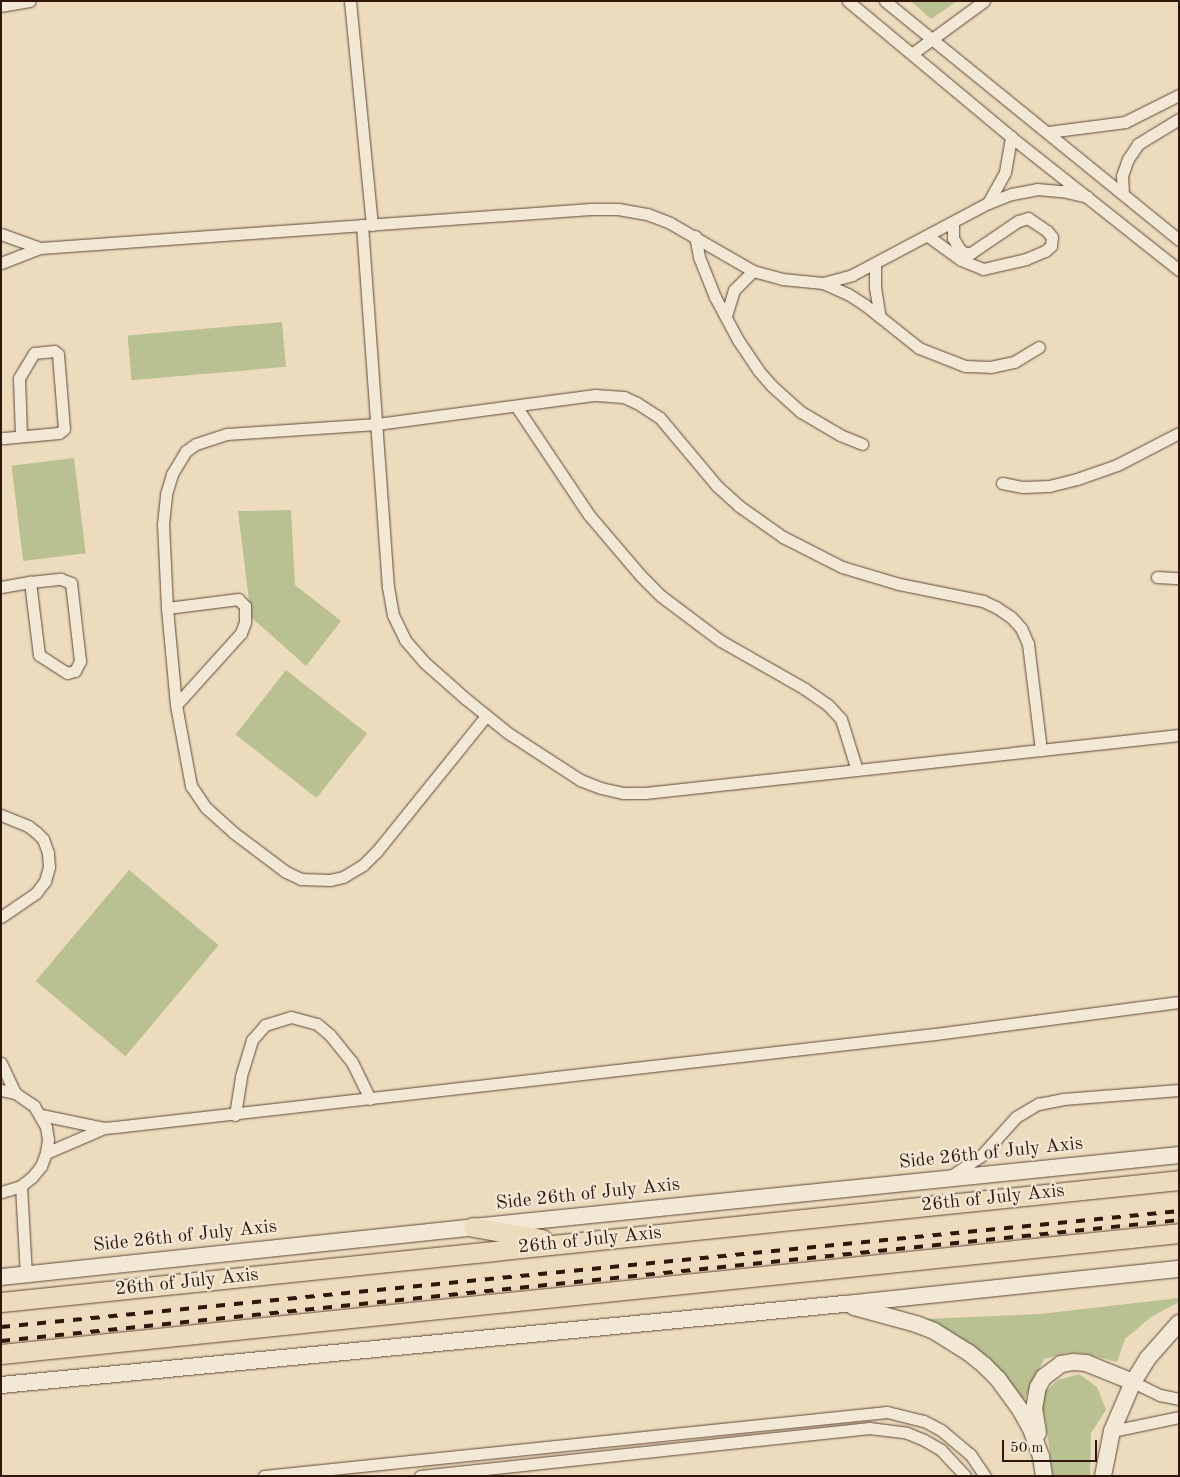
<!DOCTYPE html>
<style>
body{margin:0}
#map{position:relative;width:1180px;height:1477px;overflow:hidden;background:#eddbbe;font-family:"Old Standard TT",serif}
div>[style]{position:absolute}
.green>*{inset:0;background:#b9c091;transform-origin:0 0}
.roads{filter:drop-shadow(0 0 1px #5f4837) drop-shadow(0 0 1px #5f4837)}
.minor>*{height:11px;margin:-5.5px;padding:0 5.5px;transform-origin:5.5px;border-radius:5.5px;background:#f3e8d5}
.secondary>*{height:16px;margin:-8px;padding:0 8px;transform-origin:8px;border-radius:8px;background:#f3e8d5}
.trunk>*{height:19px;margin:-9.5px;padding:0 9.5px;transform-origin:9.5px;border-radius:9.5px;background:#eddbbe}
.rail>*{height:4px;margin-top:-2px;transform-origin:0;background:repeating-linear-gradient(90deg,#30170a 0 9px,transparent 0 18px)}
span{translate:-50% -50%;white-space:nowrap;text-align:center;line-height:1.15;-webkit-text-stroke:4.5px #f3e8d5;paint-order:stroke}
.street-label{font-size:19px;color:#30170a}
.frame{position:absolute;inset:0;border:2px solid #30170a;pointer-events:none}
.scale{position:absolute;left:1002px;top:1440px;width:95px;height:22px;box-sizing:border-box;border:2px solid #30170a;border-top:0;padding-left:6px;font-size:15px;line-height:18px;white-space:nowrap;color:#30170a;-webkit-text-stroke:4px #f3e8d5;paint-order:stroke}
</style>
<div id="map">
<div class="green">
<i style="clip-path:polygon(911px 1px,957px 1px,931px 19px)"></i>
<i style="left:282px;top:322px;width:45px;height:155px;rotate:85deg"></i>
<i style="left:74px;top:458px;width:96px;height:63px;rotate:83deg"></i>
<i style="clip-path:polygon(291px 510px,295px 585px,341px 621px,306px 666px,251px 617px,238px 511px)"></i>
<i style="left:286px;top:670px;width:103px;height:82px;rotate:38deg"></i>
<i style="left:129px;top:870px;width:117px;height:145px;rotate:40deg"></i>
<i style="clip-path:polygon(1179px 1298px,1179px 1302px,1151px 1317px,1125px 1339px,1117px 1362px,1082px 1353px,1067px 1353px,1044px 1359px,1024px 1400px,1000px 1376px,925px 1319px,1040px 1314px)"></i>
<i style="clip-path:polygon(1079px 1374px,1097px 1387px,1106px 1410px,1091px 1433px,1090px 1476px,1053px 1476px,1045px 1418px,1042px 1408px,1045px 1392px,1058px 1380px)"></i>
</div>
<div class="roads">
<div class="minor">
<i style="left:350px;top:1px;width:225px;rotate:84.4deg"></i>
<i style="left:848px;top:1px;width:212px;rotate:39.8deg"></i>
<i style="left:1011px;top:137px;width:214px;rotate:38.4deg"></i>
<i style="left:885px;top:1px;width:379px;rotate:39.1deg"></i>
<i style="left:1px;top:6px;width:29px;rotate:-10deg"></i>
<i style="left:913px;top:53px;width:88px;rotate:-36.2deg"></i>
<i style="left:1048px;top:132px;width:78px;rotate:-7.4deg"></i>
<i style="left:1125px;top:122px;width:60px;rotate:-26.6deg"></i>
<i style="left:1123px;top:194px;width:18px;rotate:-93deg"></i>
<i style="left:1122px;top:176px;width:18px;rotate:-71deg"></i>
<i style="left:1128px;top:159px;width:18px;rotate:-56deg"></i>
<i style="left:1138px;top:144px;width:48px;rotate:-31.4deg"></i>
<i style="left:988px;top:203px;width:35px;rotate:-61deg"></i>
<i style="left:1005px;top:172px;width:36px;rotate:-80deg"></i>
<i style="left:362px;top:225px;width:363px;rotate:85.9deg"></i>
<i style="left:388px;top:587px;width:28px;rotate:80deg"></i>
<i style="left:393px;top:615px;width:28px;rotate:64deg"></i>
<i style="left:405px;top:640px;width:29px;rotate:49deg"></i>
<i style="left:424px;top:662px;width:56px;rotate:41.4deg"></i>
<i style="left:466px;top:699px;width:54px;rotate:39deg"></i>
<i style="left:508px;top:733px;width:86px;rotate:33.1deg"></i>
<i style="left:580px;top:780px;width:22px;rotate:21deg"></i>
<i style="left:601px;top:788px;width:23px;rotate:13deg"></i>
<i style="left:623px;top:793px;width:22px"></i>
<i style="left:645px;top:793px;width:537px;rotate:-6.2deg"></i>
<i style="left:1px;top:234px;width:41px;rotate:19.7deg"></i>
<i style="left:695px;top:236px;width:21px;rotate:79deg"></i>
<i style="left:699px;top:257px;width:43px;rotate:68.2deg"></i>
<i style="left:715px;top:297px;width:49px;rotate:61.9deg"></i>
<i style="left:738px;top:340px;width:36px;rotate:56deg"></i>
<i style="left:758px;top:370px;width:21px;rotate:49deg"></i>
<i style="left:772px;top:386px;width:39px;rotate:42deg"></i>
<i style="left:801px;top:412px;width:45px;rotate:30.5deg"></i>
<i style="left:840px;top:435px;width:24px;rotate:22deg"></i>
<i style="left:928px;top:236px;width:41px;rotate:36deg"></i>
<i style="left:961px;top:260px;width:24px;rotate:22deg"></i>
<i style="left:983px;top:269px;width:44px;rotate:-13.1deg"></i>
<i style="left:1026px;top:259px;width:21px;rotate:-23deg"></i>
<i style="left:1045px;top:251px;width:8px;rotate:-40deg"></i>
<i style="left:1051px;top:246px;width:9px;rotate:-84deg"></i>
<i style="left:1052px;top:237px;width:8px;rotate:-130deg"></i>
<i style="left:1047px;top:231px;width:23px;rotate:-146deg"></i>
<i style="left:1028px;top:218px;width:10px;rotate:163deg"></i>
<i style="left:1018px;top:221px;width:57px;rotate:145.8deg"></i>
<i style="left:971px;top:253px;width:6px;rotate:180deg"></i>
<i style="left:965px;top:253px;width:6px;rotate:-149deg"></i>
<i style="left:960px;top:250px;width:14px;rotate:-120deg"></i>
<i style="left:953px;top:238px;width:15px;rotate:-90deg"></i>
<i style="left:1px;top:263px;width:42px;rotate:-21deg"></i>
<i style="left:40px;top:248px;width:552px;rotate:-4.05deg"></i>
<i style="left:591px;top:209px;width:27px"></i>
<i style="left:618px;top:209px;width:29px;rotate:10deg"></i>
<i style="left:647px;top:214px;width:25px;rotate:21deg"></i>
<i style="left:670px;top:223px;width:96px;rotate:30deg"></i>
<i style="left:753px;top:271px;width:30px;rotate:15deg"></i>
<i style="left:782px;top:279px;width:41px;rotate:5.6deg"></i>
<i style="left:823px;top:283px;width:30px;rotate:-15deg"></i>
<i style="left:852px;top:275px;width:154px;rotate:-27.9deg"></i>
<i style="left:988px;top:203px;width:26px;rotate:-21deg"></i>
<i style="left:1012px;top:194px;width:25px;rotate:-11deg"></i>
<i style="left:1037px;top:189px;width:25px;rotate:5deg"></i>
<i style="left:1062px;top:191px;width:26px;rotate:13deg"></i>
<i style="left:875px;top:263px;width:24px;rotate:90deg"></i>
<i style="left:875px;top:287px;width:30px;rotate:81deg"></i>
<i style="left:823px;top:283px;width:27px;rotate:24deg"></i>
<i style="left:848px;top:294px;width:20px;rotate:33deg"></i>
<i style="left:865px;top:305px;width:69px;rotate:38.5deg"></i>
<i style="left:919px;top:348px;width:49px;rotate:21.4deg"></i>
<i style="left:965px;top:366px;width:25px;rotate:2deg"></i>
<i style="left:990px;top:367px;width:25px;rotate:-12deg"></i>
<i style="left:1014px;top:362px;width:29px;rotate:-31deg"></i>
<i style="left:726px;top:316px;width:27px;rotate:-73deg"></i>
<i style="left:734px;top:290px;width:27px;rotate:-45deg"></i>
<i style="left:516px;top:406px;width:131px;rotate:56.2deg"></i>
<i style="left:589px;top:515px;width:80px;rotate:49.6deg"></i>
<i style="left:641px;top:576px;width:28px;rotate:45deg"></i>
<i style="left:661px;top:596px;width:75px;rotate:36.9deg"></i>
<i style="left:721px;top:641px;width:97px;rotate:29.7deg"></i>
<i style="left:805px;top:689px;width:28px;rotate:35deg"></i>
<i style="left:828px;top:705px;width:19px;rotate:47deg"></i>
<i style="left:841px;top:719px;width:53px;rotate:72.6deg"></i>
<i style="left:1px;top:438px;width:3px"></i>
<i style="left:4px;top:438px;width:55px;rotate:-5.2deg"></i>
<i style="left:59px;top:433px;width:6px;rotate:-39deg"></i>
<i style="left:64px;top:429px;width:75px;rotate:-94.6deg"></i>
<i style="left:58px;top:354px;width:5px;rotate:-143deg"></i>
<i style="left:54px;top:351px;width:20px;rotate:174deg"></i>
<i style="left:34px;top:353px;width:29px;rotate:121deg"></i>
<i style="left:19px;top:378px;width:58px;rotate:88deg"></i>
<i style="left:1002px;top:483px;width:20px;rotate:11deg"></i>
<i style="left:1022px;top:487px;width:27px;rotate:-2deg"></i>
<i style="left:1049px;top:486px;width:29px;rotate:-14deg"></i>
<i style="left:1077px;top:479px;width:42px;rotate:-19.3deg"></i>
<i style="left:1117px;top:465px;width:70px;rotate:-27.3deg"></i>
<i style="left:1157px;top:577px;width:22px;rotate:3deg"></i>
<i style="left:1px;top:587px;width:29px;rotate:-10deg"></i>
<i style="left:30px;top:582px;width:31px;rotate:-6deg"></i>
<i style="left:61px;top:579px;width:11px;rotate:22deg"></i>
<i style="left:71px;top:583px;width:79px;rotate:83.4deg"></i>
<i style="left:80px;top:661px;width:11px;rotate:117deg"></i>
<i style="left:75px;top:671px;width:8px;rotate:166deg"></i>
<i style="left:67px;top:673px;width:33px;rotate:-147deg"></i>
<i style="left:39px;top:655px;width:74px;rotate:-97deg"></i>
<i style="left:167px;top:608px;width:72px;rotate:-7.2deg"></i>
<i style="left:238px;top:599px;width:10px;rotate:45deg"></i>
<i style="left:245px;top:606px;width:16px;rotate:90deg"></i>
<i style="left:245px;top:622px;width:12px;rotate:110deg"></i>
<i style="left:241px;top:633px;width:97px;rotate:132.1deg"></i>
<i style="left:486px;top:716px;width:174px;rotate:128.9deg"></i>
<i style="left:377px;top:851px;width:20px;rotate:135deg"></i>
<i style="left:363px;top:865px;width:23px;rotate:149deg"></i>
<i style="left:343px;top:877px;width:13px;rotate:167deg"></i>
<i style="left:330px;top:880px;width:29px;rotate:-178deg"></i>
<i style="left:301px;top:879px;width:17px;rotate:-155deg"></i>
<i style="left:286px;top:872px;width:66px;rotate:-143deg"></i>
<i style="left:233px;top:832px;width:36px;rotate:-138deg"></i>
<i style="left:206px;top:808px;width:27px;rotate:-124deg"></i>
<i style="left:191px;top:786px;width:82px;rotate:-100.5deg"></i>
<i style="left:176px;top:705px;width:97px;rotate:-95.3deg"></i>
<i style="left:167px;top:608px;width:84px;rotate:-92.7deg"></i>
<i style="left:163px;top:524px;width:30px;rotate:-84deg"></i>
<i style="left:166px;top:494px;width:21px;rotate:-73deg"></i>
<i style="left:172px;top:474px;width:27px;rotate:-59deg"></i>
<i style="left:186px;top:451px;width:12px;rotate:-35deg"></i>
<i style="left:196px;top:444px;width:33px;rotate:-18deg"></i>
<i style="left:227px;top:434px;width:150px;rotate:-3.8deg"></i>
<i style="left:377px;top:424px;width:220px;rotate:-7.6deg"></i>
<i style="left:595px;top:395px;width:29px;rotate:4deg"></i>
<i style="left:624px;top:397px;width:14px;rotate:25deg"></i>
<i style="left:637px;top:403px;width:27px;rotate:33deg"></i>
<i style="left:660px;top:418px;width:89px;rotate:50deg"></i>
<i style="left:717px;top:486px;width:30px;rotate:42deg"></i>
<i style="left:739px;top:506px;width:54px;rotate:35.2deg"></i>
<i style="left:783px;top:537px;width:66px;rotate:27deg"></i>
<i style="left:842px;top:567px;width:59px;rotate:16.6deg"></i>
<i style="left:899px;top:584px;width:86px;rotate:11.4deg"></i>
<i style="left:983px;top:601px;width:14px;rotate:25deg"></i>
<i style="left:996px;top:607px;width:18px;rotate:34deg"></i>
<i style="left:1011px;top:617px;width:15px;rotate:48deg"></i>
<i style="left:1021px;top:628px;width:17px;rotate:66deg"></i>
<i style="left:1028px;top:644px;width:107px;rotate:83deg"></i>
<i style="left:1px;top:815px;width:29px;rotate:22deg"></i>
<i style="left:28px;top:826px;width:10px;rotate:37deg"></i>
<i style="left:36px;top:832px;width:10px;rotate:45deg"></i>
<i style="left:43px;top:839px;width:15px;rotate:70deg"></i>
<i style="left:48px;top:853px;width:14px;rotate:86deg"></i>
<i style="left:49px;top:867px;width:15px;rotate:106deg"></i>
<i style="left:45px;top:881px;width:15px;rotate:127deg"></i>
<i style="left:36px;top:893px;width:42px;rotate:145.6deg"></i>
<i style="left:1px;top:1063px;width:33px;rotate:65deg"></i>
<i style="left:1px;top:1090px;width:14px;rotate:12deg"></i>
<i style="left:15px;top:1093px;width:23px;rotate:34deg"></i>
<i style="left:34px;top:1106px;width:24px;rotate:60deg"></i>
<i style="left:46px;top:1127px;width:13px;rotate:81deg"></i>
<i style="left:48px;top:1140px;width:13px;rotate:99deg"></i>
<i style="left:46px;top:1153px;width:14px;rotate:111deg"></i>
<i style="left:41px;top:1166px;width:14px;rotate:129deg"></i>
<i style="left:32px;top:1177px;width:14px;rotate:141deg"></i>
<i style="left:21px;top:1186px;width:21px;rotate:163deg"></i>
<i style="left:41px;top:1115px;width:64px;rotate:11.7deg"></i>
<i style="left:104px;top:1128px;width:11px;rotate:-5deg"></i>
<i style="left:115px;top:1127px;width:825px;rotate:-6.47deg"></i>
<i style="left:935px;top:1034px;width:246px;rotate:-7.5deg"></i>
<i style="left:235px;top:1115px;width:39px;rotate:-81deg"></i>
<i style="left:241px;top:1076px;width:38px;rotate:-73deg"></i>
<i style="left:252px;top:1040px;width:20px;rotate:-49deg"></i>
<i style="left:265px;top:1025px;width:27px;rotate:-17deg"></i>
<i style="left:291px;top:1017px;width:27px;rotate:15deg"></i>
<i style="left:317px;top:1024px;width:17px;rotate:40deg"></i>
<i style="left:330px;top:1035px;width:35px;rotate:51deg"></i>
<i style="left:352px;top:1062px;width:41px;rotate:64.1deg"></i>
<i style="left:46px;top:1153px;width:63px;rotate:-23.3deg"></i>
<i style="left:951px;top:1176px;width:36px;rotate:-34deg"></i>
<i style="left:981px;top:1156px;width:52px;rotate:-48.1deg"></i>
<i style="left:1016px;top:1117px;width:26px;rotate:-31deg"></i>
<i style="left:1038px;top:1104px;width:25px;rotate:-11deg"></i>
<i style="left:1063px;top:1099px;width:116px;rotate:-4.4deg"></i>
<i style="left:21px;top:1186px;width:89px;rotate:86.8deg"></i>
<i style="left:1133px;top:1382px;width:30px;rotate:26deg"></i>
<i style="left:1160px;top:1395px;width:19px;rotate:12deg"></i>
<i style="left:1112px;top:1431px;width:68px;rotate:-11.8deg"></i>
<i style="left:264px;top:1476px;width:626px;rotate:-5.87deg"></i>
<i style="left:887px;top:1412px;width:38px;rotate:14deg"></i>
<i style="left:924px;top:1421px;width:19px;rotate:28deg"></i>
<i style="left:941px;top:1430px;width:38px;rotate:40deg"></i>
<i style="left:970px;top:1454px;width:27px;rotate:56deg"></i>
<i style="left:420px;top:1476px;width:452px;rotate:-6.1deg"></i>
<i style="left:869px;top:1428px;width:38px;rotate:7deg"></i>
<i style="left:907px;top:1433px;width:18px;rotate:22deg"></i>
<i style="left:924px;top:1440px;width:20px;rotate:30deg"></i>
<i style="left:941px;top:1450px;width:35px;rotate:47deg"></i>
</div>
<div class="secondary">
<i style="left:1px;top:1277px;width:475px;rotate:-6deg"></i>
<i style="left:473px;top:1227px;width:710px;rotate:-5.82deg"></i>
<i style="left:854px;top:1307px;width:64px;rotate:15.3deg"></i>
<i style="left:916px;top:1324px;width:19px;rotate:21deg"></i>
<i style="left:934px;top:1331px;width:40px;rotate:32deg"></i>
<i style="left:968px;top:1352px;width:21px;rotate:39deg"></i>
<i style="left:984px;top:1365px;width:20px;rotate:45deg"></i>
<i style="left:998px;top:1379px;width:39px;rotate:54deg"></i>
<i style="left:1021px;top:1411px;width:21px;rotate:61deg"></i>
<i style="left:1031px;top:1429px;width:30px;rotate:70deg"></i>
<i style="left:1041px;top:1457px;width:19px;rotate:81deg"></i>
<i style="left:1px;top:1385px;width:847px;rotate:-5.49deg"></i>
<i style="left:844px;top:1304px;width:337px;rotate:-6deg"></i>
<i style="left:1038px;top:1433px;width:24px;rotate:-99deg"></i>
<i style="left:1034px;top:1409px;width:22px;rotate:-80deg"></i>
<i style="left:1038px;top:1387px;width:12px;rotate:-59deg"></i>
<i style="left:1044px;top:1377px;width:21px;rotate:-37deg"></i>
<i style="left:1061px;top:1364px;width:12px;rotate:-9deg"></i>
<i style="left:1073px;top:1362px;width:13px;rotate:4deg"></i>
<i style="left:1086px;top:1363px;width:51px;rotate:22deg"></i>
<i style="left:1103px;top:1476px;width:46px;rotate:-78.7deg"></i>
<i style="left:1112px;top:1431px;width:53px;rotate:-66.8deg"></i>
<i style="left:1133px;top:1382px;width:28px;rotate:-58deg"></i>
<i style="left:1148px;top:1358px;width:47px;rotate:-48.5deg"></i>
</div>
<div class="trunk">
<i style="left:473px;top:1227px;width:70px;rotate:9.9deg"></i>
<i style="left:1px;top:1302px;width:1184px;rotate:-5.91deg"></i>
<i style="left:1px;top:1354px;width:1184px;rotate:-5.86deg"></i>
</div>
</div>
<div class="rail">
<i style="left:1px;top:1327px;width:1184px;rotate:-5.62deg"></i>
<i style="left:1px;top:1341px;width:1184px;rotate:-5.86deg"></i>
</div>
<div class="street-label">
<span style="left:991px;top:1154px;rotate:-6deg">Side 26th of July Axis</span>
<span style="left:588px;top:1195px;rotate:-6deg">Side 26th of July Axis</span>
<span style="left:993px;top:1199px;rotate:-6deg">26th of July Axis</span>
<span style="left:185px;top:1237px;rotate:-6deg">Side 26th of July Axis</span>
<span style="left:590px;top:1241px;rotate:-6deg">26th of July Axis</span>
<span style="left:187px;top:1283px;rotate:-6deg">26th of July Axis</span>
</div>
<div class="frame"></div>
<div class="scale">50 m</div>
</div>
